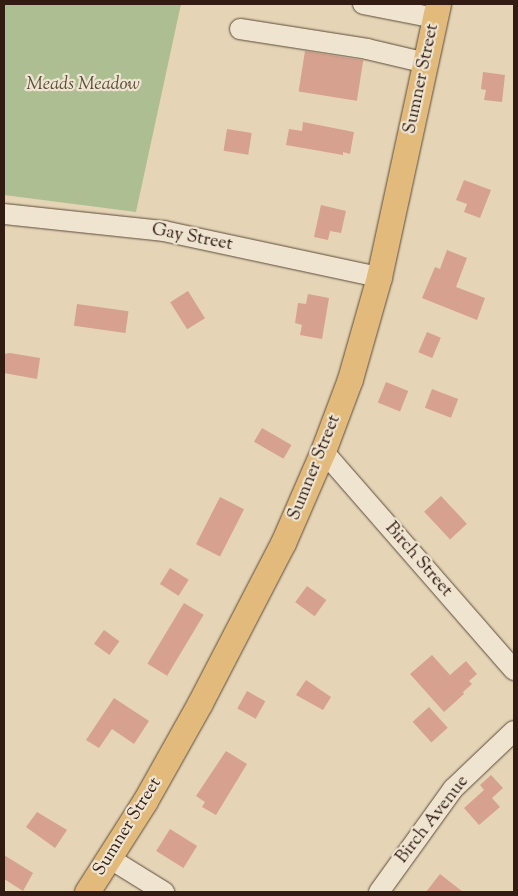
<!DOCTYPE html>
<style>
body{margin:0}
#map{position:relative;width:518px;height:896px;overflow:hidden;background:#e5d5b6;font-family:"Sorts Mill Goudy",serif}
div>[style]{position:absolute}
.green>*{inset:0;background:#aebe93}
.building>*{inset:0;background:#d6a18e;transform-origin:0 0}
.roads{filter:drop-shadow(0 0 1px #5e4a3c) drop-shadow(0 0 1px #5e4a3c)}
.minor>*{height:20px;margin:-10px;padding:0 10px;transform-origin:10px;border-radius:10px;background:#eee4d0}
.major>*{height:25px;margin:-12.5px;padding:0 12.5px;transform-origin:12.5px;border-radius:12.5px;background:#e2ba7b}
span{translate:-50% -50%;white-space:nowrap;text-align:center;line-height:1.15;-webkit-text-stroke:4.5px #eee4d0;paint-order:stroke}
.street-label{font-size:18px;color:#311b13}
.park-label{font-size:18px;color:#564c39;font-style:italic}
.frame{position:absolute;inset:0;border:5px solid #311b13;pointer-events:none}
</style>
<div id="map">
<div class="green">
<i style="clip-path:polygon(4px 4px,181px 4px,136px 212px,4px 195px)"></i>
</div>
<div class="building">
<i style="left:305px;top:51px;width:59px;height:41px;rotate:9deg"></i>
<i style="clip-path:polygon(483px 72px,505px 75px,502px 102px,484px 100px,486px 90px,481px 89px)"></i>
<i style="clip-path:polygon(303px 122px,354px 132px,350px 154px,343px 152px,343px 155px,286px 145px,289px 129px,302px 131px)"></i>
<i style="left:227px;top:129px;width:25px;height:22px;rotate:9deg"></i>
<i style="clip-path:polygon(464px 180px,491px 190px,480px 218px,464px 212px,467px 204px,456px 200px)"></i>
<i style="clip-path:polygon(321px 205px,346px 211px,341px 233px,330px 231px,328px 240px,314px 237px)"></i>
<i style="clip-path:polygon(447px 250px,467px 258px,456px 287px,485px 298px,477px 320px,422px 298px,435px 267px,440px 269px)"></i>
<i style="left:188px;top:291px;width:32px;height:21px;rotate:58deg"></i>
<i style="clip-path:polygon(308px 294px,329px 298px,322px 339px,300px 335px,302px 325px,295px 323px,298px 303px,306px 304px)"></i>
<i style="left:77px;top:304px;width:52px;height:22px;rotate:8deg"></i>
<i style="left:427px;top:332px;width:15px;height:22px;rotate:23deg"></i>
<i style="clip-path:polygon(10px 353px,40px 358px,37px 379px,4px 373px,4px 354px)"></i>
<i style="left:386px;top:382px;width:24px;height:22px;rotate:22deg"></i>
<i style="left:432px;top:389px;width:28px;height:20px;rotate:21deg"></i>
<i style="left:262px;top:428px;width:34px;height:16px;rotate:30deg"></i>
<i style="left:441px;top:496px;width:38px;height:23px;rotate:47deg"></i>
<i style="left:220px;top:497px;width:27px;height:53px;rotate:27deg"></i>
<i style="left:170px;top:568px;width:22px;height:19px;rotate:32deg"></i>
<i style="left:307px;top:586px;width:24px;height:20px;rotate:36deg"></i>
<i style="left:184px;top:603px;width:23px;height:71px;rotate:31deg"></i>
<i style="left:104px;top:630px;width:19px;height:17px;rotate:36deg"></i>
<i style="clip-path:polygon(432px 655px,450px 675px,466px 661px,477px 674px,469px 681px,472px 684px,463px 692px,464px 694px,444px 712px,410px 674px)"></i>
<i style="clip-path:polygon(306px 680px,331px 697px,323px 710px,296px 695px)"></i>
<i style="left:247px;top:691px;width:21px;height:20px;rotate:29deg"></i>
<i style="clip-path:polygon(114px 698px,149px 721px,134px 744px,112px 729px,99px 748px,86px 740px)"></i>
<i style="left:429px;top:707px;width:28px;height:22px;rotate:48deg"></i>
<i style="clip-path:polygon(226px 751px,247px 764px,216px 815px,202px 807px,205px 802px,196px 796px)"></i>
<i style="clip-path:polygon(491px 775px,503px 788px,492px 798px,500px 807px,479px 825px,464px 808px,484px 790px,480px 785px)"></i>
<i style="clip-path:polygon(37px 812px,67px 830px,55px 848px,26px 827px)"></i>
<i style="left:170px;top:829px;width:32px;height:26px;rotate:32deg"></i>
<i style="clip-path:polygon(4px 855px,33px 873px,23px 891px,4px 879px)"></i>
<i style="clip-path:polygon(440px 874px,463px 892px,426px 892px)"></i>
</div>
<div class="roads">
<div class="minor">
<i style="left:363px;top:4px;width:73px;rotate:11deg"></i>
<i style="left:240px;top:29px;width:129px;rotate:8.9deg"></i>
<i style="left:367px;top:49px;width:61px;rotate:13.3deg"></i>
<i style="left:4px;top:214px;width:161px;rotate:6.1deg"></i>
<i style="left:164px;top:231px;width:220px;rotate:12.1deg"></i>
<i style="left:323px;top:451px;width:291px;rotate:48.9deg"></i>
<i style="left:109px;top:858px;width:65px;rotate:31.7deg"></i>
<i style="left:379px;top:892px;width:127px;rotate:-54.3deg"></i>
<i style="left:453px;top:789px;width:84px;rotate:-43.6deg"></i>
</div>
<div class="major">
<i style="left:87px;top:892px;width:108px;rotate:-57.5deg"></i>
<i style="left:145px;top:801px;width:112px;rotate:-60.7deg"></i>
<i style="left:200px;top:703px;width:180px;rotate:-62.6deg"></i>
<i style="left:283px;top:543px;width:100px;rotate:-66.5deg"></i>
<i style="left:323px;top:451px;width:77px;rotate:-69.4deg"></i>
<i style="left:350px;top:379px;width:106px;rotate:-74.1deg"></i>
<i style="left:379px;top:277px;width:279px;rotate:-77.8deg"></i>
</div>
</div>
<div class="street-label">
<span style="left:422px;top:79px;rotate:-78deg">Sumner Street</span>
<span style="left:192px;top:238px;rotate:11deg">Gay Street</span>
<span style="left:315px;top:468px;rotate:-68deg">Sumner Street</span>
<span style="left:418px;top:560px;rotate:49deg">Birch Street</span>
<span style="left:433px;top:820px;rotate:-52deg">Birch Avenue</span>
<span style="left:128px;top:827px;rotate:-58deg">Sumner Street</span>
</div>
<div class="park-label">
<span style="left:83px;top:85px">Meads Meadow</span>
</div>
<div class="frame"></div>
</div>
